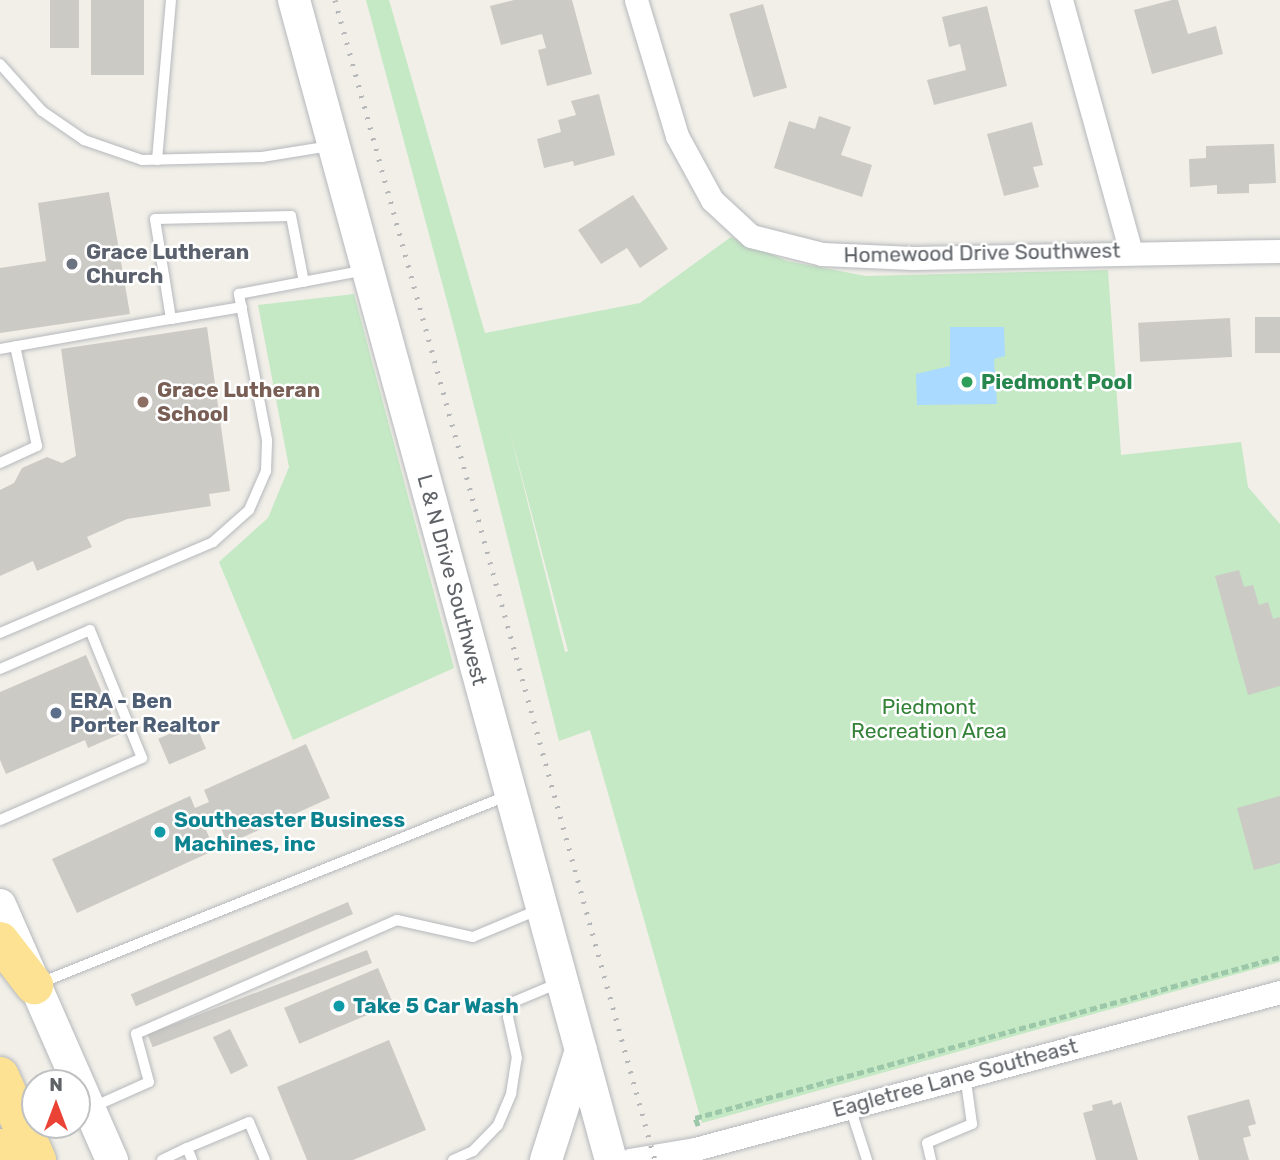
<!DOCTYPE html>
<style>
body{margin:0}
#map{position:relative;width:1280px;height:1160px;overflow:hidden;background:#f1efe8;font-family:Rubik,sans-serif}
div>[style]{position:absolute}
.green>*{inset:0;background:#c5e8c5}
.water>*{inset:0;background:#aadaff}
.building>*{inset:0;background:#cccac5;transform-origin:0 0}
.path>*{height:4.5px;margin-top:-2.25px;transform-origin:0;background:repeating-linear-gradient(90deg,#9cc7a9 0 7px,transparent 0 10.5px)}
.roads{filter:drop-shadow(0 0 2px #b5b8bc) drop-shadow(0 0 2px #b5b8bc)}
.lane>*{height:10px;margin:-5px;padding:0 5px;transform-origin:5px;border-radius:5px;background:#fff}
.street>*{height:23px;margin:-11.5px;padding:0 11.5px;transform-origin:11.5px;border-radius:11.5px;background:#fff}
.secondary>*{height:32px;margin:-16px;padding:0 16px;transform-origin:16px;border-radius:16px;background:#fff}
.highway>*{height:38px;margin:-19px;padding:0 19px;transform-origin:19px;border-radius:19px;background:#fde293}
.rail>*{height:5px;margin-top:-2.5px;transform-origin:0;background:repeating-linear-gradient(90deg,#b6b7b8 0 2px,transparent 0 11px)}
.dots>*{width:19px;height:19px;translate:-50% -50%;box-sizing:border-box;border:4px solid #fff;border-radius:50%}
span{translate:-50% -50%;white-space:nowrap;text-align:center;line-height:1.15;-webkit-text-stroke:5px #fff;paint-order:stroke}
.worship-label{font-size:21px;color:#5b616d;font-weight:700}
.left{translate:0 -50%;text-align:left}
.street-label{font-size:21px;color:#5f6368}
.leisure-label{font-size:21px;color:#27864d;font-weight:700}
.education-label{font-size:21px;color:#785e54;font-weight:700}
.service-label{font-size:21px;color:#4e5e75;font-weight:700}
.park-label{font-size:21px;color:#348238}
.culture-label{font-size:21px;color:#0d838f;font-weight:700}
.north{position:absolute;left:21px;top:1069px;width:70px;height:70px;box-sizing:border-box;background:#fff;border:2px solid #bfc1c3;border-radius:50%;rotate:0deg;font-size:19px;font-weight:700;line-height:28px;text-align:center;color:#5f6368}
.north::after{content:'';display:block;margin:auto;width:24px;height:32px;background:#ea4335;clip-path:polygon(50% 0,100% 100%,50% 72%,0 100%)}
</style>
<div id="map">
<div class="green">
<i style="clip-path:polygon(evenodd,366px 0,389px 0,485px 333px,640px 303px,731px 237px,787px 261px,866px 276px,1108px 270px,1121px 455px,1241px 442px,1248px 487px,1280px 524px,1280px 962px,702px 1123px,590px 730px,559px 741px,455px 331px,366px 0,509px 428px,568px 651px,566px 652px,565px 652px,509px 428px)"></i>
<i style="clip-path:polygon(354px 294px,454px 668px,293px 740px,219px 562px,268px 518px,289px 467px,258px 305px)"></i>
</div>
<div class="water">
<i style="clip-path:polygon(950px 327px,1004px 327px,1005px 356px,994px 359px,997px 404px,917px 405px,916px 374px,950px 366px)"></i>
</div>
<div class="building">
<i style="left:50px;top:0;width:29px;height:48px"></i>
<i style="left:91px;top:0;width:53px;height:75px"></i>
<i style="clip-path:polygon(514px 0,572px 0,592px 74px,547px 86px,538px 50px,546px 48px,542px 34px,501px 45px,490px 6px)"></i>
<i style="clip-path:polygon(1172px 0,1178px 0,1188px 34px,1216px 26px,1223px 54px,1152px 74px,1134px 10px)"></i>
<i style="left:763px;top:4px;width:87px;height:35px;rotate:74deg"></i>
<i style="clip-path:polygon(987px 6px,1007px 86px,934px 105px,927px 80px,966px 70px,960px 44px,949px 47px,942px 17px)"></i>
<i style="clip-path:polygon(599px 94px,615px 155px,574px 166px,573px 161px,544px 168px,537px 139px,561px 132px,558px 120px,576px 115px,571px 101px)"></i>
<i style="clip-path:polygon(819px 116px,851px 127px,841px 155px,872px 165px,862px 197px,774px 168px,789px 121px,815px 129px)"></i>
<i style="clip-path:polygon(1032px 122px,1043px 165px,1033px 167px,1039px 187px,1004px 196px,987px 134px)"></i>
<i style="clip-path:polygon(1274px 144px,1276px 183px,1249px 184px,1249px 193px,1217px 194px,1217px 185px,1190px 187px,1189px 159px,1206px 158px,1206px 146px)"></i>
<i style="clip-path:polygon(109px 192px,130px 314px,0 333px,0 268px,46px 261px,38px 203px)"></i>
<i style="clip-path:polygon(633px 195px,668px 249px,640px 268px,627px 248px,601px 264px,578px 230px)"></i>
<i style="left:1255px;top:317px;width:25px;height:36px"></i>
<i style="left:1230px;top:318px;width:39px;height:92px;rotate:87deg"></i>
<i style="clip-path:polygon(207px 327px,230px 491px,209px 494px,211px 506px,127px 519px,87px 537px,92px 547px,37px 571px,33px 561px,0 576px,0 490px,14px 483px,22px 468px,47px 457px,62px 463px,76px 456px,61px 349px)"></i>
<i style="clip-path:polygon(1239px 570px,1244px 587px,1253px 585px,1259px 605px,1268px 602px,1273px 619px,1280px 617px,1280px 686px,1248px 695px,1215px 576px)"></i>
<i style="clip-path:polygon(86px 655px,120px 734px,88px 748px,85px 740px,6px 774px,0 760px,0 692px)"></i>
<i style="left:195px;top:723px;width:28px;height:40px;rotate:67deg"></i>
<i style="clip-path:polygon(306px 744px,330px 798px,228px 844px,214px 813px,201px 819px,215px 850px,77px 913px,52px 859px,190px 796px,195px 808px,209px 802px,204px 790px)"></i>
<i style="clip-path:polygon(1280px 796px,1280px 863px,1254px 870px,1237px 808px)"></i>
<i style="left:348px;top:902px;width:13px;height:236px;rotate:67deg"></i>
<i style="left:367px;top:950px;width:14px;height:235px;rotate:69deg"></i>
<i style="left:378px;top:968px;width:39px;height:102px;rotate:67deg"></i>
<i style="left:230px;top:1029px;width:41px;height:19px;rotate:64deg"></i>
<i style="clip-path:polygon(389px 1040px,426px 1130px,353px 1160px,307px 1160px,277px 1087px)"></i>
<i style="clip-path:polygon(1249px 1099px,1256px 1124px,1248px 1126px,1251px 1136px,1243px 1138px,1249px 1160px,1199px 1160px,1187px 1116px)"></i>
<i style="clip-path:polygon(1112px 1100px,1113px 1105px,1121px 1102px,1138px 1160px,1096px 1160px,1083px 1113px,1093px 1110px,1092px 1105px)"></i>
</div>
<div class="path">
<i style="left:698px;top:1126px;width:9px;rotate:-111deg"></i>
<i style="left:695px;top:1118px;width:607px;rotate:-15.39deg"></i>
</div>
<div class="roads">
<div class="lane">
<i style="left:0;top:64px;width:63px;rotate:48.2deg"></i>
<i style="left:42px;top:111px;width:51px;rotate:34.6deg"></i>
<i style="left:84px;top:140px;width:61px;rotate:19deg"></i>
<i style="left:142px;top:160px;width:120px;rotate:-1.4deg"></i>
<i style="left:262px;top:157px;width:70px;rotate:-9.1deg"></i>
<i style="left:157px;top:160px;width:161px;rotate:-85deg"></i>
<i style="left:242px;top:307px;width:72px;rotate:170.4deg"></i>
<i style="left:171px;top:319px;width:101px;rotate:-99.1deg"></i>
<i style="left:155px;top:219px;width:136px;rotate:-1.3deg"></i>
<i style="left:291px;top:216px;width:67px;rotate:78.9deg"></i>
<i style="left:0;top:349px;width:174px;rotate:-10deg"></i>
<i style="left:0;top:463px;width:41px;rotate:-24.7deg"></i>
<i style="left:37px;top:446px;width:102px;rotate:-102.4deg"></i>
<i style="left:0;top:633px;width:232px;rotate:-23.1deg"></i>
<i style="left:213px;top:542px;width:48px;rotate:-41.6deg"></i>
<i style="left:249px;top:510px;width:43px;rotate:-66.4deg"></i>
<i style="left:266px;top:471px;width:31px;rotate:-88deg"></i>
<i style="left:267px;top:440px;width:149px;rotate:-100.9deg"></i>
<i style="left:239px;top:294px;width:129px;rotate:-10.7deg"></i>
<i style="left:0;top:669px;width:98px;rotate:-23.4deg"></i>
<i style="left:90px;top:630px;width:138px;rotate:67.9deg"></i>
<i style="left:142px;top:758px;width:155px;rotate:156.4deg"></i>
<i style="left:40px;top:983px;width:505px;rotate:-21.84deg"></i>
<i style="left:93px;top:1107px;width:61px;rotate:-24.1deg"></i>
<i style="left:149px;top:1082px;width:50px;rotate:-105.2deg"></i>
<i style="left:136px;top:1034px;width:285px;rotate:-23.6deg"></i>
<i style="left:397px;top:920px;width:78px;rotate:12.6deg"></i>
<i style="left:473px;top:937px;width:73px;rotate:-22.7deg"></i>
<i style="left:850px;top:1107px;width:56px;rotate:72.2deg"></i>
<i style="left:187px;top:1148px;width:67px;rotate:-22.8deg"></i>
<i style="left:249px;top:1122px;width:41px;rotate:67.2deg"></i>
<i style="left:162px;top:1160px;width:28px;rotate:-26deg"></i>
<i style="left:187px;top:1148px;width:13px;rotate:67deg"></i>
<i style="left:453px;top:1160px;width:22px;rotate:-24deg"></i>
<i style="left:473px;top:1151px;width:36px;rotate:-46deg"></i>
<i style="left:498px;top:1125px;width:34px;rotate:-67deg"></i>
<i style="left:511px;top:1094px;width:36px;rotate:-81deg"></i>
<i style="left:517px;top:1058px;width:42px;rotate:-102.4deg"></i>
<i style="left:508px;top:1017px;width:14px;rotate:-78deg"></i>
<i style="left:511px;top:1003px;width:54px;rotate:-22.8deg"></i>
<i style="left:931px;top:1160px;width:17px;rotate:-103deg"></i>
<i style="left:927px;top:1143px;width:49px;rotate:-22.9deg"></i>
<i style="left:972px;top:1124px;width:49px;rotate:-98.1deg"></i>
</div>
<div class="street">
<i style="left:636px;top:0;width:142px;rotate:73.2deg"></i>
<i style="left:677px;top:136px;width:73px;rotate:61.3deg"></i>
<i style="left:712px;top:200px;width:53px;rotate:42.7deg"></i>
<i style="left:751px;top:236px;width:73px;rotate:14.2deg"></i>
<i style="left:822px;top:254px;width:91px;rotate:2.5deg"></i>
<i style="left:913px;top:258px;width:367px;rotate:-1.1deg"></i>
<i style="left:1061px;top:0;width:262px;rotate:74.5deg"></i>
<i style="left:630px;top:1160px;width:66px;rotate:-9.6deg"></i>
<i style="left:695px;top:1149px;width:606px;rotate:-15.02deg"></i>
</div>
<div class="secondary">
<i style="left:294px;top:0;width:1203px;rotate:74.72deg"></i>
<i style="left:0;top:905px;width:279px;rotate:66.3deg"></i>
<i style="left:546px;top:1160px;width:115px;rotate:-72.3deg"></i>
</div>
<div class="highway">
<i style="left:0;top:941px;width:56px;rotate:52.3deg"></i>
<i style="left:0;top:1076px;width:92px;rotate:66.2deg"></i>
<i style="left:0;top:1148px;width:13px;rotate:67deg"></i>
</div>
</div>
<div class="rail">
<i style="left:335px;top:0;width:1203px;rotate:74.58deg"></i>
</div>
<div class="dots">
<i style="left:72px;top:264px;background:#6b7280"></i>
<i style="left:967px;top:382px;background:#2e9e5b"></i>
<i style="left:143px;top:402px;background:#8d6e63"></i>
<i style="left:56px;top:713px;background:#5c6f8a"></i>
<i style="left:160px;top:832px;background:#0f9aa8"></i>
<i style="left:339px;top:1006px;background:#0f9aa8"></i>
</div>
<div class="worship-label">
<span class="left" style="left:86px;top:264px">Grace Lutheran<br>Church</span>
</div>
<div class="street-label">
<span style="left:982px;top:253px;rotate:-1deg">Homewood Drive Southwest</span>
<span style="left:452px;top:580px;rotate:75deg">L &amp; N Drive Southwest</span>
<span style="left:955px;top:1078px;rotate:-15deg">Eagletree Lane Southeast</span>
</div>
<div class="leisure-label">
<span class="left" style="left:981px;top:382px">Piedmont Pool</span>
</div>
<div class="education-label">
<span class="left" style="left:157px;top:402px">Grace Lutheran<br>School</span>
</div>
<div class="service-label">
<span class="left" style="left:70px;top:713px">ERA - Ben<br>Porter Realtor</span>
</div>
<div class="park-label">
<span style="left:929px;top:719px">Piedmont<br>Recreation Area</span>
</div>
<div class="culture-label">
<span class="left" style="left:174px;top:832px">Southeaster Business<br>Machines, inc</span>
<span class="left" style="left:353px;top:1006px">Take 5 Car Wash</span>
</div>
<div class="north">N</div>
</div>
